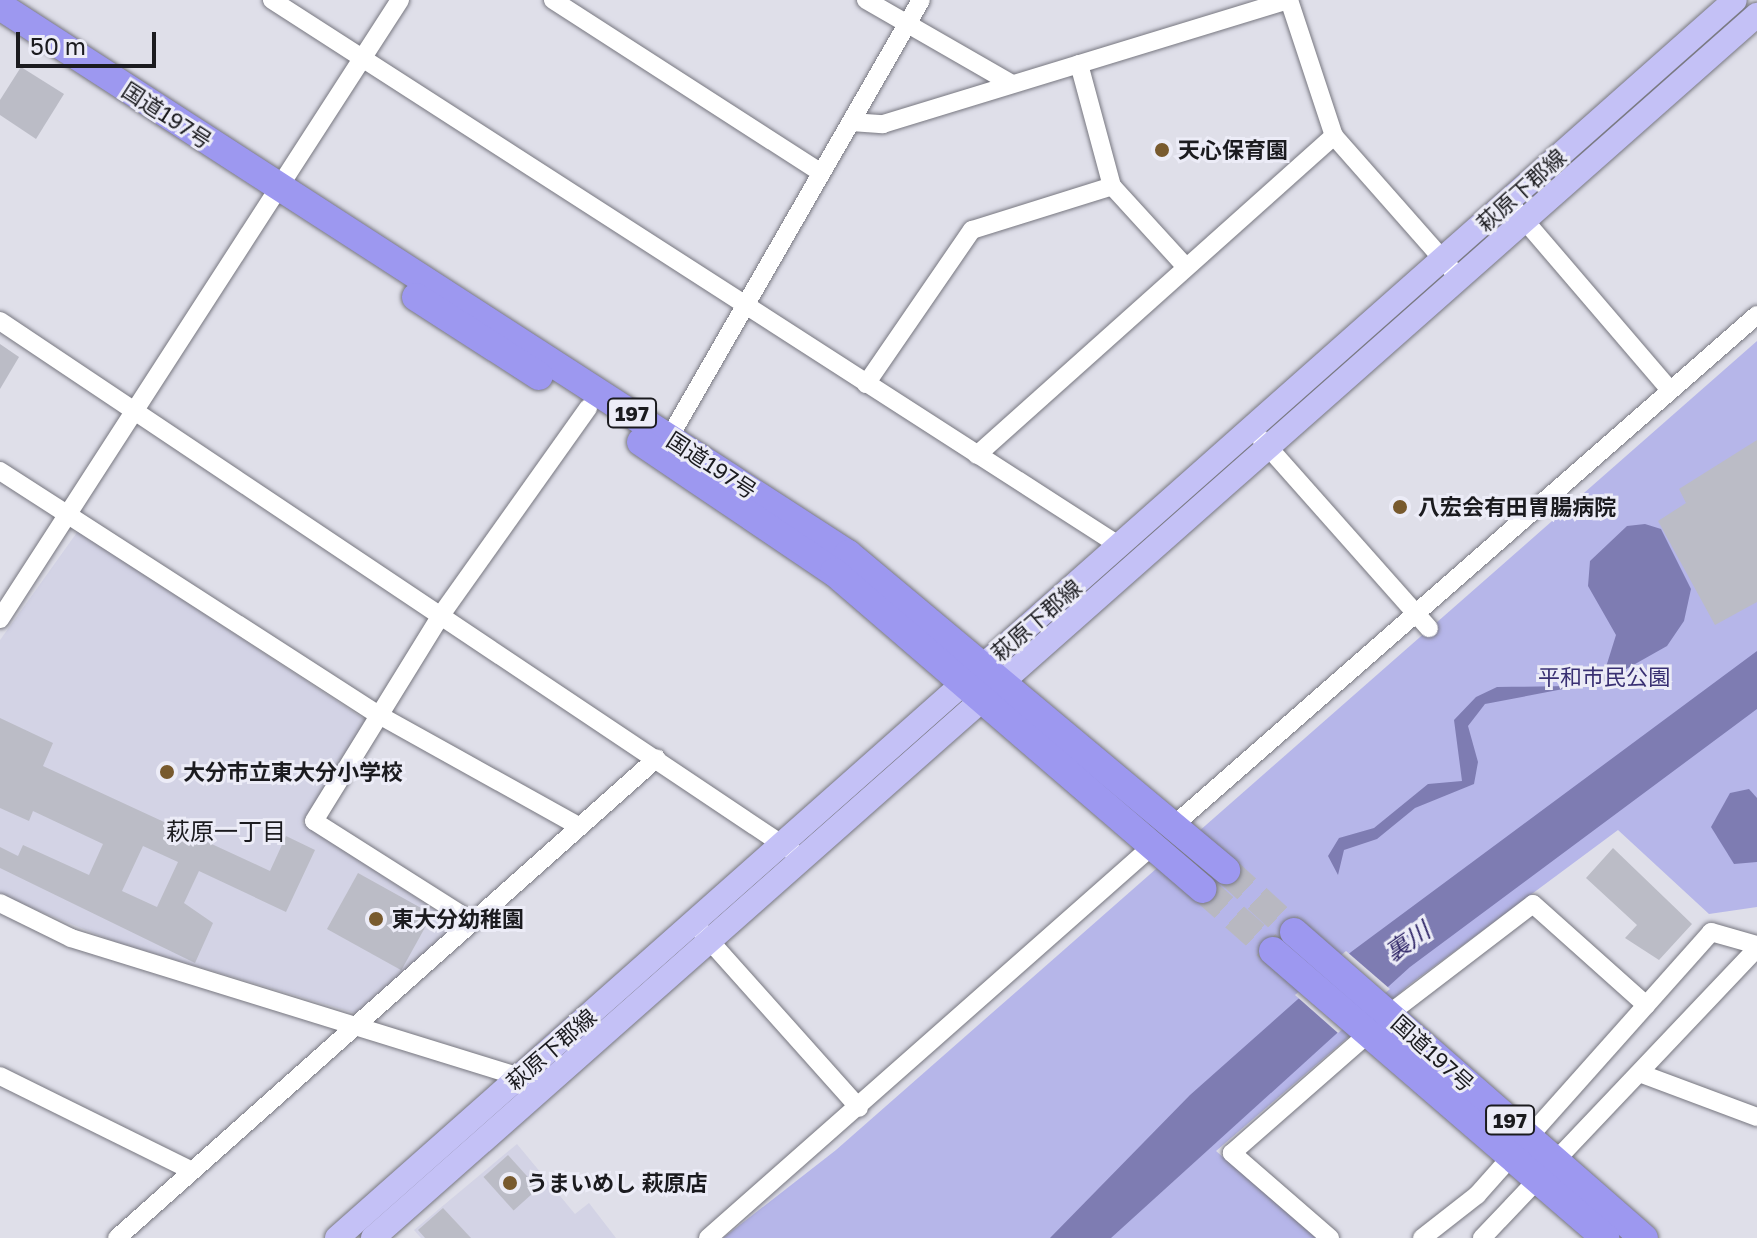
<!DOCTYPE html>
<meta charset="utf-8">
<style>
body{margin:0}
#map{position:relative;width:1757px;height:1238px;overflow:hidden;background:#dfdfe9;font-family:"Golos Text","Noto Sans JP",sans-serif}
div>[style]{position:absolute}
.built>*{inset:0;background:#d3d3e5}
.green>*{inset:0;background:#b6b6e9}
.water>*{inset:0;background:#7e7cb2}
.pier>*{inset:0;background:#dfdfe9}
.building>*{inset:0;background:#bbbcc6;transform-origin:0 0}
.highway-tunnel>*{height:28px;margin-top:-14px;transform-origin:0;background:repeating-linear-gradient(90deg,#b8b8c1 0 28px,transparent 0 42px)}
.roads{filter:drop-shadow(0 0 2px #777780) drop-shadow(0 0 2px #777780)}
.minor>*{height:18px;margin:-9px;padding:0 9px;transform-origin:9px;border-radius:9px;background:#fff}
.major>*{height:24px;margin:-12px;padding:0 12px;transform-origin:12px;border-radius:12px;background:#c4c1f6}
.highway>*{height:28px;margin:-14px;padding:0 14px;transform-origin:14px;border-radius:14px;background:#9d98f0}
.dots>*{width:22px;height:22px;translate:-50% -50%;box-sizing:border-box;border:4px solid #ececf7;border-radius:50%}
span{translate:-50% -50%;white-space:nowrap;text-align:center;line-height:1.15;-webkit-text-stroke:6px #ececf7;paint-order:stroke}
.shield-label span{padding:2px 6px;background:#ececf7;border:2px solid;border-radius:6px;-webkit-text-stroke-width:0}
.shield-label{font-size:20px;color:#1b1b1f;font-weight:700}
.street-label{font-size:22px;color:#1b1b1f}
.poi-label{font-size:22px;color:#1b1b1f;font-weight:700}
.left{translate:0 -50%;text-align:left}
.park-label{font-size:22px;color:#393073}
.neighbourhood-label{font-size:24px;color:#1b1b1f}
.water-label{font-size:24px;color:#2e2466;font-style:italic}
.scale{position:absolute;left:16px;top:32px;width:140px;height:36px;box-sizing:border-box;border:4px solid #1b1b1f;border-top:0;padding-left:10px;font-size:24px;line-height:28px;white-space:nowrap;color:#1b1b1f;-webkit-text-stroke:6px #ececf7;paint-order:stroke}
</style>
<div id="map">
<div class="built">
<i style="clip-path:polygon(78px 531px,367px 721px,302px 823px,458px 925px,358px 1014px,118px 943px,0 895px,0 640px)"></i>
<i style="clip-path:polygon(517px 1144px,575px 1214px,589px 1203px,616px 1238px,421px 1238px,414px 1230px)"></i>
</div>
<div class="green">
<i style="clip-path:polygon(1757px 341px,1757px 907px,1709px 914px,1618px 830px,1409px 985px,1216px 1151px,1316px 1238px,723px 1238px,836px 1150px)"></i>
</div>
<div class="water">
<i style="clip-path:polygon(1645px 524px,1661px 529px,1691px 589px,1684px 621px,1667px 646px,1605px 681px,1485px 704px,1468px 726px,1478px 762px,1474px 784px,1415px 808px,1377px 839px,1344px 850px,1338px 875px,1328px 856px,1339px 838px,1374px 828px,1428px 784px,1462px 781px,1454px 720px,1476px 697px,1497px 687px,1569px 686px,1606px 667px,1616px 635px,1588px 586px,1590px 561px,1627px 526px)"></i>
<i style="clip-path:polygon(1757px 651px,1757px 709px,1410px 967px,1111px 1238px,1050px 1238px,1190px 1095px,1351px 952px)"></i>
<i style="clip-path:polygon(1749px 789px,1757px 798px,1757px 862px,1734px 864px,1711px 827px,1730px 793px)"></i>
</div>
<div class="pier">
<i style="clip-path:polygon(1346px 951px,1390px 989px,1338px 1033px,1295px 995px)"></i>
</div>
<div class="building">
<i style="clip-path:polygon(21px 67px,64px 94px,36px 139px,0 115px,0 100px)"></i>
<i style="clip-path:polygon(0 344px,19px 357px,0 389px)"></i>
<i style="clip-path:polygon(1757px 440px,1757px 602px,1715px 625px,1658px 521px,1686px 503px,1679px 489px)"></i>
<i style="clip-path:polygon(evenodd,0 718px,53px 743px,43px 766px,270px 871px,286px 836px,315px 850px,286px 912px,199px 871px,184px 903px,213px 923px,195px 963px,0 868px,0 847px,18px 856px,23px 845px,89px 875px,103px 844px,33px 811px,29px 821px,0 808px,0 718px,143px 846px,178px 862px,157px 907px,122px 891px,143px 846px)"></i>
<i style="clip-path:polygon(1613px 848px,1692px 924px,1659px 960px,1625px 938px,1637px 925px,1586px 878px)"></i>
<i style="left:358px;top:873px;width:85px;height:64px;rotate:29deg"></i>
<i style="left:508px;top:1155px;width:45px;height:33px;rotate:48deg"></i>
<i style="clip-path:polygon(443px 1208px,471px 1238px,425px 1238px,418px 1230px)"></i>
</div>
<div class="highway-tunnel">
<i style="left:1226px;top:870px;width:92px;rotate:42.4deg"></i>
<i style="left:1203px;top:889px;width:94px;rotate:41.5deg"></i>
</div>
<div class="roads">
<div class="minor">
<i style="left:272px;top:0;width:1009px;rotate:32.78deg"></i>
<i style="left:553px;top:0;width:319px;rotate:32.8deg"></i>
<i style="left:866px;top:0;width:168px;rotate:29.9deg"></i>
<i style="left:1289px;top:0;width:143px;rotate:71.7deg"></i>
<i style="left:1334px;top:136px;width:189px;rotate:48.6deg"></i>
<i style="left:1079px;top:64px;width:126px;rotate:74.9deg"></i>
<i style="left:1112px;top:186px;width:110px;rotate:47.6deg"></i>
<i style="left:851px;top:122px;width:32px;rotate:4deg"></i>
<i style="left:883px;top:124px;width:425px;rotate:-17deg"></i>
<i style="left:1508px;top:201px;width:249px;rotate:49.4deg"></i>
<i style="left:0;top:321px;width:953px;rotate:33.79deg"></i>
<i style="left:866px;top:384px;width:187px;rotate:-55.5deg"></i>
<i style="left:972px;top:230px;width:147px;rotate:-17.4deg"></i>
<i style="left:1261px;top:439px;width:253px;rotate:48.4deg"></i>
<i style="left:665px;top:445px;width:513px;rotate:-60.09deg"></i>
<i style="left:977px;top:455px;width:479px;rotate:-41.8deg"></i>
<i style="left:0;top:471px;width:451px;rotate:32.8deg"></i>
<i style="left:379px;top:715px;width:230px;rotate:29.1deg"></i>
<i style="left:0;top:619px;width:737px;rotate:-57.13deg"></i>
<i style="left:1173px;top:826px;width:776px;rotate:-41.19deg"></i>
<i style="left:0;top:903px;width:79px;rotate:26.2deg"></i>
<i style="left:71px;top:938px;width:469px;rotate:17.2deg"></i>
<i style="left:519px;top:1077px;width:24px;rotate:45deg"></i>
<i style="left:473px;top:922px;width:188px;rotate:-147.6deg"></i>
<i style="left:314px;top:821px;width:242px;rotate:-58.3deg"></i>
<i style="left:441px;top:615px;width:254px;rotate:-54.6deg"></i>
<i style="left:701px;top:931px;width:237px;rotate:48.2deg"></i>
<i style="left:1389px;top:1014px;width:181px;rotate:-37.4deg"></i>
<i style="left:1533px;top:904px;width:152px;rotate:41.8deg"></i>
<i style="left:1642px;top:1074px;width:123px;rotate:20.5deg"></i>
<i style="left:0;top:1076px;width:214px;rotate:26.3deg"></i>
<i style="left:117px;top:1238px;width:722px;rotate:-41.63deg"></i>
<i style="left:708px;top:1238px;width:591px;rotate:-41.43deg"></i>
<i style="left:1330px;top:1238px;width:130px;rotate:-139.1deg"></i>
<i style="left:1232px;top:1153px;width:181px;rotate:-41.2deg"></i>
<i style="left:1422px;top:1238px;width:70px;rotate:-38deg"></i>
<i style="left:1477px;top:1195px;width:352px;rotate:-48.3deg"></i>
<i style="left:1711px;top:932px;width:48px;rotate:15.8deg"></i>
<i style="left:1482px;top:1238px;width:400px;rotate:-46.5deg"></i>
</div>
<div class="major">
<i style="left:337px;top:1238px;width:1867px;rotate:-41.53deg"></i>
<i style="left:373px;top:1238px;width:1847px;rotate:-41.47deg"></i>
</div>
<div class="highway">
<i style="left:0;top:6px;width:1010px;rotate:32.87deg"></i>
<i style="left:848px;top:554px;width:493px;rotate:39.9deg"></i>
<i style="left:416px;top:297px;width:146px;rotate:32.7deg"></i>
<i style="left:641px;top:442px;width:233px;rotate:34deg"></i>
<i style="left:834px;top:572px;width:486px;rotate:40.7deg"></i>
<i style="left:1294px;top:932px;width:465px;rotate:41.2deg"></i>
<i style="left:1273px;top:951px;width:439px;rotate:40.8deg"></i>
</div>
</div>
<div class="dots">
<i style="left:1162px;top:150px;background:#785a2e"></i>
<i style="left:1400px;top:507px;background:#785a2e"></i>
<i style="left:167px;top:772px;background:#785a2e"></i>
<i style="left:376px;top:919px;background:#785a2e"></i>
<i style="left:510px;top:1183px;background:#785a2e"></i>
</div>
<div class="shield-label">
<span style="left:632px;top:413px">197</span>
<span style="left:1510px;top:1120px">197</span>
</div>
<div class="street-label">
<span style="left:167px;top:115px;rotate:33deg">国道197号</span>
<span style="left:1521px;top:190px;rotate:-42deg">萩原下郡線</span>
<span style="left:712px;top:465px;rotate:33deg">国道197号</span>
<span style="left:1036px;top:620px;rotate:-41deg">萩原下郡線</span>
<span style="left:551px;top:1049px;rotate:-41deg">萩原下郡線</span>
<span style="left:1433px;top:1053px;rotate:42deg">国道197号</span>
</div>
<div class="poi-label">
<span class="left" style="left:1178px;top:150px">天心保育園</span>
<span class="left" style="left:1418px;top:507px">八宏会有田胃腸病院</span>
<span class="left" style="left:183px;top:772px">大分市立東大分小学校</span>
<span class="left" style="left:392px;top:919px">東大分幼稚園</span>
<span class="left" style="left:526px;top:1183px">うまいめし 萩原店</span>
</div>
<div class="park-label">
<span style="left:1604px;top:677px">平和市民公園</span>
</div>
<div class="neighbourhood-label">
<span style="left:226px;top:831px">萩原一丁目</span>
</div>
<div class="water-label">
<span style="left:1407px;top:941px;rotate:-35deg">裏川</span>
</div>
<div class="scale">50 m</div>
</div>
